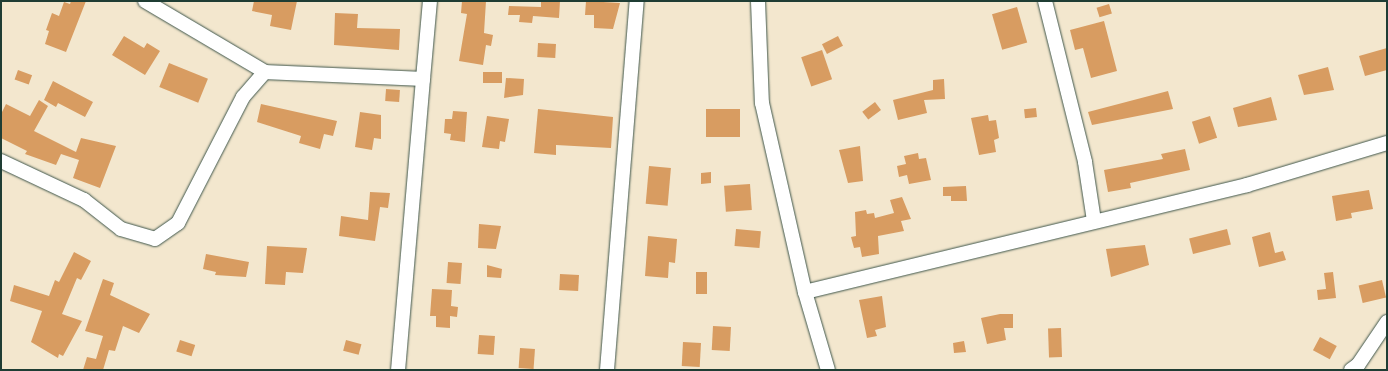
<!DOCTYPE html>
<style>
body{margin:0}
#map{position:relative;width:1388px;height:371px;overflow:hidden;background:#f3e7ce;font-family:Sriracha,sans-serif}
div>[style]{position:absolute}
.building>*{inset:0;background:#d89c61;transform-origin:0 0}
.roads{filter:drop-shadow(0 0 1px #3f564b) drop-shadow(0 0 1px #3f564b)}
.minor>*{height:14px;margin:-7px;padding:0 7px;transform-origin:7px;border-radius:7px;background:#fff}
span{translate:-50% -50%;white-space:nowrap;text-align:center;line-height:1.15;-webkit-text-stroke:3px #fff;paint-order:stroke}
.frame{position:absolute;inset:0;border:2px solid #1f3d34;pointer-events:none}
</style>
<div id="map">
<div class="building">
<i style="clip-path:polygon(71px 1px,86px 1px,66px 52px,45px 44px,49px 31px,46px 30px,52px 13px,59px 16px,64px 2px,70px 4px)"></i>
<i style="clip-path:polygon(254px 1px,297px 1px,291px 30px,270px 26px,272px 15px,252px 11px)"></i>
<i style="clip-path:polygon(462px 1px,486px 1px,484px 33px,493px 35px,491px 46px,486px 45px,483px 65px,459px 61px,467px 14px,461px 13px)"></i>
<i style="clip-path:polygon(541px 1px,560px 1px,559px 18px,533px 16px,532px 23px,519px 22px,520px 15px,508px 15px,509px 6px,541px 7px)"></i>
<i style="clip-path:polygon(586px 1px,620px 3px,613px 29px,594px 28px,594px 15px,585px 15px)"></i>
<i style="left:1109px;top:4px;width:10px;height:13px;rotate:73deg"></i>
<i style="left:1017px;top:7px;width:37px;height:26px;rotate:74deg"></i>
<i style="clip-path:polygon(335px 13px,358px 14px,357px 28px,400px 29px,399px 50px,334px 45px)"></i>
<i style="clip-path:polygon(1104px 21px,1117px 71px,1091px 78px,1083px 48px,1075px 50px,1070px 30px)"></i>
<i style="clip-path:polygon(124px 36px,144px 48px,147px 43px,160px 51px,145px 75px,112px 55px)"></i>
<i style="left:838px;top:36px;width:11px;height:18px;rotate:63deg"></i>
<i style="left:538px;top:43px;width:18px;height:14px;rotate:3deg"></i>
<i style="clip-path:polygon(1387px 48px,1387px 70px,1365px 76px,1359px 56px)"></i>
<i style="left:822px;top:50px;width:31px;height:22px;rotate:71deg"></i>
<i style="left:169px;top:63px;width:42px;height:26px;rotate:22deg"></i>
<i style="clip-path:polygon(1328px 67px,1334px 90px,1304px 95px,1298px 75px)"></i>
<i style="left:18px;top:70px;width:15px;height:10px;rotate:20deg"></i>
<i style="left:483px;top:72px;width:19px;height:11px"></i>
<i style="clip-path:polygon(506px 78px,524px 79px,523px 95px,504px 98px)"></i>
<i style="clip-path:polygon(944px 79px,945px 99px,924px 100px,927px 113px,898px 120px,893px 100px,933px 90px,933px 80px)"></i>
<i style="clip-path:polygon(53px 81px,93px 102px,85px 117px,58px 103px,56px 107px,44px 100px)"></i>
<i style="left:386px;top:89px;width:14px;height:12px;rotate:4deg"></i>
<i style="clip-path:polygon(1168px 91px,1173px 109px,1092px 125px,1088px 112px)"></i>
<i style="clip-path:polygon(1271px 97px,1277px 120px,1238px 127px,1233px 108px)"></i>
<i style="clip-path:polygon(39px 100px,48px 106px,34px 131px,76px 152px,81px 138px,116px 146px,100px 188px,73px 178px,79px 160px,61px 154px,56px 165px,25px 154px,27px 151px,1px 138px,1px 114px,6px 104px,30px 116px)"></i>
<i style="left:875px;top:102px;width:10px;height:16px;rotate:53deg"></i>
<i style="clip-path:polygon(261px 104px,337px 121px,333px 136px,324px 134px,320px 149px,299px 143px,301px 136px,257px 122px)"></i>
<i style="left:1036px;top:108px;width:9px;height:12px;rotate:84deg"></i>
<i style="clip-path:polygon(538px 109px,613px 117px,611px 148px,556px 145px,556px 155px,534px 153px)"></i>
<i style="left:706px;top:109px;width:34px;height:28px"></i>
<i style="clip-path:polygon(453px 111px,467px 112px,465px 142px,450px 140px,451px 134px,444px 133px,445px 119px,452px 119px)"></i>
<i style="clip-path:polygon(360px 112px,381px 115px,381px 139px,374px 138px,372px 150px,355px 147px)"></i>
<i style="clip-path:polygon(988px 115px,989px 121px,996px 120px,999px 138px,994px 140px,996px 152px,979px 155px,971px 118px)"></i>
<i style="clip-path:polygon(487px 116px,509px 119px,505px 142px,500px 141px,499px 149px,482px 147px)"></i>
<i style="left:1210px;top:116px;width:23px;height:19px;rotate:72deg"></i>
<i style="clip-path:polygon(860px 146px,863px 181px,848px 183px,839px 150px)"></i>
<i style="clip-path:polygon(1185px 149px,1190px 170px,1130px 183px,1131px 188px,1108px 192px,1104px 170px,1163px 159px,1161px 154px)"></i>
<i style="clip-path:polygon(918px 153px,919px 159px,926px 158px,931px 180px,909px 184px,907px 175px,899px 177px,897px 166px,906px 164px,904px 156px)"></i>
<i style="left:649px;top:166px;width:22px;height:38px;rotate:5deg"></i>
<i style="clip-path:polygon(711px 172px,711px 183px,701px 184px,701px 173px)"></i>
<i style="left:750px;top:184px;width:26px;height:26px;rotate:86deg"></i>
<i style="clip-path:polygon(966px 186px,967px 201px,951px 201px,951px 196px,943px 196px,943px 187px)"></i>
<i style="clip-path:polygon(1369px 190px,1373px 209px,1351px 213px,1352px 218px,1336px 221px,1332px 196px)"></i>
<i style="clip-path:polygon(370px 192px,390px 193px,388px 208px,380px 207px,375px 241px,339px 236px,341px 216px,368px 220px)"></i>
<i style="clip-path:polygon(902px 197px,911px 219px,901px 221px,904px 231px,878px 236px,879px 254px,862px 257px,860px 247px,854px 248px,851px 237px,856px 236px,855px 212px,866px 210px,867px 214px,874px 213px,875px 218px,894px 213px,890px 200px)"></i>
<i style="clip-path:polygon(479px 224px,501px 226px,496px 249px,478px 248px)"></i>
<i style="left:736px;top:229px;width:25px;height:17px;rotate:5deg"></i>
<i style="left:1227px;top:229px;width:16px;height:39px;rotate:76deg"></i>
<i style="clip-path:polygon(1270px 232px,1275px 253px,1283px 251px,1286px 260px,1259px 267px,1252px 237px)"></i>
<i style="clip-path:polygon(648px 236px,677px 239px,675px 263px,669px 262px,668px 278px,645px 276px)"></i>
<i style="clip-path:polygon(1145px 245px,1149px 265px,1111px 277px,1106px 249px)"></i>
<i style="clip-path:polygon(267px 246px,307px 248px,303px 273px,286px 272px,285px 285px,265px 284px)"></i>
<i style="clip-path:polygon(74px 252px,91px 261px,81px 280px,77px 278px,62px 314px,82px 321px,63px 356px,59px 354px,58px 358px,31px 342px,42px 311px,10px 301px,14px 285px,49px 296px,55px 280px,59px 282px)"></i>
<i style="clip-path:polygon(206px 254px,249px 262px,246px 277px,215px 275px,216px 272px,203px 269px)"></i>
<i style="left:448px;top:262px;width:14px;height:21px;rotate:4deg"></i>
<i style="clip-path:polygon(487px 265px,502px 269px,501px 278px,487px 277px)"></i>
<i style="left:696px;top:272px;width:11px;height:22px"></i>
<i style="clip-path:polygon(1333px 272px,1336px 298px,1318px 300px,1317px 290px,1326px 289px,1324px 273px)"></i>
<i style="left:560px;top:274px;width:19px;height:16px;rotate:3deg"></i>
<i style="clip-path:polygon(103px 279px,114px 283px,110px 295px,150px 314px,139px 333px,123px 326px,115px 351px,109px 350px,103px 370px,83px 370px,87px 357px,96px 359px,103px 336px,85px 331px)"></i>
<i style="left:1382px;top:280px;width:18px;height:24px;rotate:77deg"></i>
<i style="clip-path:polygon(432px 289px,452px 290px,451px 306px,458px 307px,457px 317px,450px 316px,450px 328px,436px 327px,436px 316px,430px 316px)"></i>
<i style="clip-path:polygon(882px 296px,886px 327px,875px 330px,877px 336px,867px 338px,859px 300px)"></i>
<i style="clip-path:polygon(1000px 314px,1013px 314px,1013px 328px,1004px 328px,1006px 340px,987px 344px,981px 318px)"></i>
<i style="left:713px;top:326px;width:18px;height:24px;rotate:3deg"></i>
<i style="left:1061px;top:328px;width:29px;height:13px;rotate:88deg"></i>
<i style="left:479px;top:335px;width:16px;height:19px;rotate:4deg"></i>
<i style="left:1320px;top:337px;width:19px;height:15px;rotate:28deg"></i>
<i style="left:180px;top:340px;width:16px;height:12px;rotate:18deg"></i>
<i style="left:346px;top:340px;width:16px;height:11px;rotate:15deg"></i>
<i style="clip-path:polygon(964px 341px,966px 352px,954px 353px,953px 343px)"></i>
<i style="left:683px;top:342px;width:18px;height:24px;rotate:3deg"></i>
<i style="left:520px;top:348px;width:15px;height:20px;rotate:4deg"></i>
</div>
<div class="roads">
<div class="minor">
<i style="left:145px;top:1px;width:139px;rotate:30.6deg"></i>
<i style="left:758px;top:1px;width:102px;rotate:87.8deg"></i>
<i style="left:762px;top:103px;width:194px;rotate:77.2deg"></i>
<i style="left:805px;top:292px;width:81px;rotate:73.6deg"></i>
<i style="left:1045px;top:1px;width:166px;rotate:76deg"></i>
<i style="left:1085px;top:162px;width:60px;rotate:81.3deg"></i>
<i style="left:423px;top:79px;width:78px;rotate:-84.9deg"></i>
<i style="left:1px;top:161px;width:92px;rotate:25.2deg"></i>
<i style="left:84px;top:200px;width:47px;rotate:38.1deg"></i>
<i style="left:121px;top:229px;width:35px;rotate:16deg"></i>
<i style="left:155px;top:239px;width:28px;rotate:-35deg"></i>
<i style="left:178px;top:223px;width:142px;rotate:-62.7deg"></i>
<i style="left:243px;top:97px;width:33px;rotate:-49deg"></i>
<i style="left:265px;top:72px;width:158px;rotate:2.5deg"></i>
<i style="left:423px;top:79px;width:292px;rotate:94.9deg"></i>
<i style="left:805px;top:292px;width:455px;rotate:-13.6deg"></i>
<i style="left:1247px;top:185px;width:146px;rotate:-16.7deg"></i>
<i style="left:607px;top:370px;width:370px;rotate:-85.4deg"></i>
<i style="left:1351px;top:370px;width:9px;rotate:-36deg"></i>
<i style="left:1358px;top:365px;width:52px;rotate:-56deg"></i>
</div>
</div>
<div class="frame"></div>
</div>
